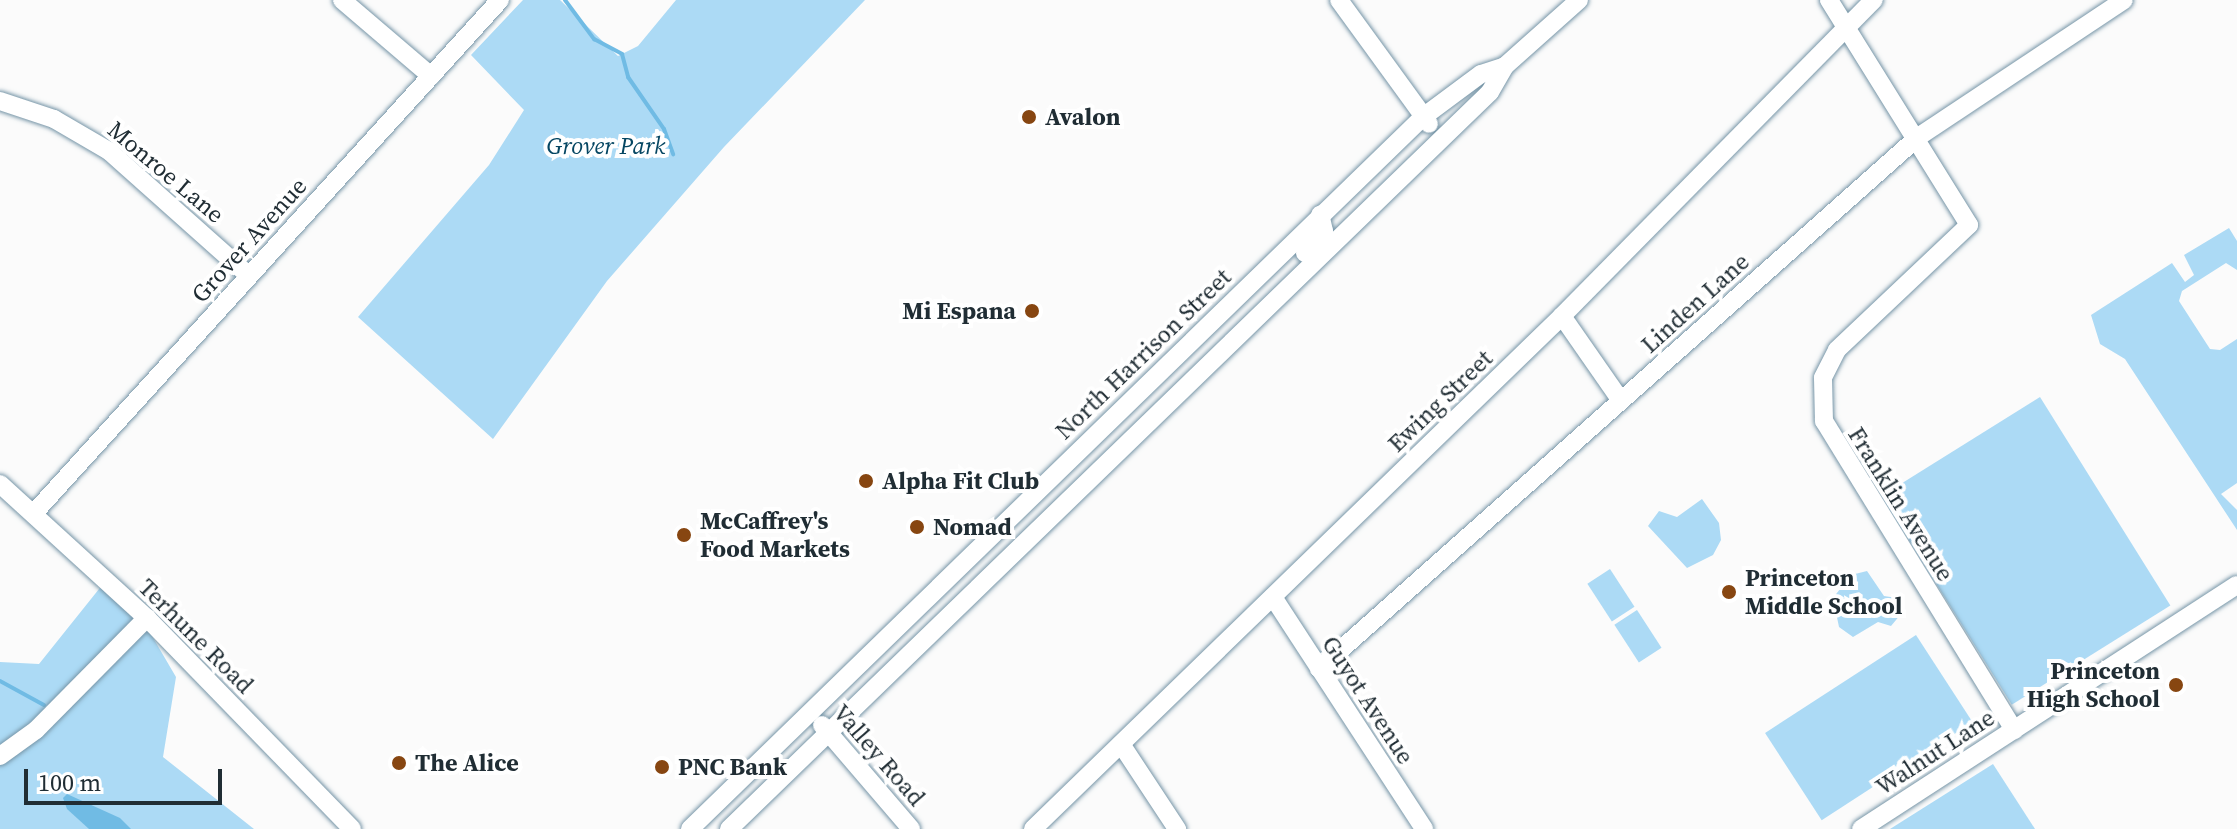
<!DOCTYPE html>
<style>
body{margin:0}
#map{position:relative;width:2237px;height:829px;overflow:hidden;background:#fbfbfb;font-family:"Source Serif 4",serif}
div>[style]{position:absolute}
.green>*{inset:0;background:#acdaf5;transform-origin:0 0}
.water>*{inset:0;background:#70bbe4}
.stream>*{height:4px;margin:-2px;padding:0 2px;transform-origin:2px;border-radius:2px;background:#70bbe4}
.roads{filter:drop-shadow(0 0 2px #7695a7) drop-shadow(0 0 2px #7695a7)}
.minor>*{height:18px;margin:-9px;padding:0 9px;transform-origin:9px;border-radius:9px;background:#fff}
.dots>*{width:22px;height:22px;translate:-50% -50%;box-sizing:border-box;border:4px solid #fff;border-radius:50%}
span{translate:-50% -50%;white-space:nowrap;text-align:center;line-height:1.15;-webkit-text-stroke:8px #fff;paint-order:stroke}
.poi-label{font-size:24px;color:#202d34;font-weight:700}
.left{translate:0 -50%;text-align:left}
.right{translate:-100% -50%;text-align:right}
.park-label{font-size:24px;color:#054662;font-style:italic}
.street-label{font-size:24px;color:#202d34}
.scale{position:absolute;left:24px;top:769px;width:198px;height:36px;box-sizing:border-box;border:4px solid #202d34;border-top:0;padding-left:10px;font-size:24px;line-height:28px;white-space:nowrap;color:#202d34;-webkit-text-stroke:6px #fff;paint-order:stroke}
</style>
<div id="map">
<div class="green">
<i style="clip-path:polygon(523px 0,560px 0,618px 56px,638px 46px,676px 0,865px 0,724px 147px,607px 281px,493px 439px,358px 317px,489px 165px,524px 110px,471px 55px)"></i>
<i style="clip-path:polygon(2229px 228px,2237px 241px,2237px 270px,2226px 263px,2182px 291px,2179px 301px,2210px 349px,2220px 350px,2237px 339px,2237px 483px,2221px 494px,2237px 510px,2237px 530px,2125px 359px,2100px 344px,2091px 315px,2172px 263px,2185px 282px,2194px 275px,2184px 255px)"></i>
<i style="left:2040px;top:397px;width:246px;height:187px;rotate:58deg"></i>
<i style="clip-path:polygon(1702px 499px,1719px 523px,1721px 540px,1713px 555px,1687px 568px,1648px 526px,1659px 511px,1677px 517px)"></i>
<i style="left:1610px;top:569px;width:45px;height:27px;rotate:57deg"></i>
<i style="clip-path:polygon(1867px 571px,1884px 596px,1897px 598px,1901px 614px,1891px 626px,1878px 622px,1853px 637px,1839px 627px,1833px 598px,1851px 575px)"></i>
<i style="clip-path:polygon(107px 579px,135px 607px,176px 677px,163px 757px,254px 829px,0 829px,0 662px,39px 664px)"></i>
<i style="left:1637px;top:610px;width:45px;height:27px;rotate:57deg"></i>
<i style="left:1916px;top:635px;width:104px;height:180px;rotate:57deg"></i>
<i style="clip-path:polygon(1993px 764px,2035px 829px,1890px 829px)"></i>
</div>
<div class="water">
<i style="clip-path:polygon(67px 794px,120px 818px,131px 829px,89px 829px,67px 809px,63px 798px)"></i>
</div>
<div class="stream">
<i style="left:565px;top:0;width:49px;rotate:53.4deg"></i>
<i style="left:594px;top:39px;width:32px;rotate:28deg"></i>
<i style="left:622px;top:54px;width:24px;rotate:75deg"></i>
<i style="left:628px;top:77px;width:63px;rotate:55.3deg"></i>
<i style="left:664px;top:129px;width:27px;rotate:70deg"></i>
<i style="left:0;top:681px;width:50px;rotate:28.6deg"></i>
</div>
<div class="roads">
<div class="minor">
<i style="left:342px;top:0;width:117px;rotate:40.5deg"></i>
<i style="left:1339px;top:0;width:153px;rotate:54deg"></i>
<i style="left:1829px;top:0;width:265px;rotate:58.1deg"></i>
<i style="left:1969px;top:225px;width:182px;rotate:136.6deg"></i>
<i style="left:1837px;top:350px;width:31px;rotate:117deg"></i>
<i style="left:1823px;top:378px;width:43px;rotate:88.7deg"></i>
<i style="left:1824px;top:421px;width:363px;rotate:58.4deg"></i>
<i style="left:0;top:101px;width:57px;rotate:18.4deg"></i>
<i style="left:54px;top:119px;width:64px;rotate:30.2deg"></i>
<i style="left:109px;top:151px;width:186px;rotate:41.7deg"></i>
<i style="left:1305px;top:253px;width:29px;rotate:-49deg"></i>
<i style="left:1324px;top:231px;width:17px;rotate:-103deg"></i>
<i style="left:1562px;top:316px;width:103px;rotate:55.2deg"></i>
<i style="left:0;top:484px;width:199px;rotate:42.4deg"></i>
<i style="left:147px;top:618px;width:294px;rotate:45.8deg"></i>
<i style="left:34px;top:513px;width:693px;rotate:-47.75deg"></i>
<i style="left:1273px;top:597px;width:277px;rotate:56.9deg"></i>
<i style="left:1319px;top:669px;width:801px;rotate:-41.61deg"></i>
<i style="left:1918px;top:137px;width:247px;rotate:-33.6deg"></i>
<i style="left:822px;top:725px;width:137px;rotate:49.4deg"></i>
<i style="left:1121px;top:744px;width:102px;rotate:56.6deg"></i>
<i style="left:0;top:756px;width:44px;rotate:-35.8deg"></i>
<i style="left:36px;top:730px;width:158px;rotate:-45.3deg"></i>
<i style="left:690px;top:829px;width:1022px;rotate:-44.17deg"></i>
<i style="left:1423px;top:117px;width:72px;rotate:-36.6deg"></i>
<i style="left:1481px;top:74px;width:25px;rotate:-18deg"></i>
<i style="left:729px;top:829px;width:1059px;rotate:-44.08deg"></i>
<i style="left:1490px;top:92px;width:30px;rotate:-60deg"></i>
<i style="left:1505px;top:66px;width:99px;rotate:-41.7deg"></i>
<i style="left:1033px;top:829px;width:737px;rotate:-44.12deg"></i>
<i style="left:1562px;top:316px;width:444px;rotate:-45.4deg"></i>
<i style="left:1861px;top:829px;width:448px;rotate:-33deg"></i>
</div>
</div>
<div class="dots">
<i style="left:1029px;top:117px;background:#874611"></i>
<i style="left:1032px;top:311px;background:#874611"></i>
<i style="left:866px;top:481px;background:#874611"></i>
<i style="left:917px;top:527px;background:#874611"></i>
<i style="left:684px;top:535px;background:#874611"></i>
<i style="left:1729px;top:592px;background:#874611"></i>
<i style="left:2176px;top:685px;background:#874611"></i>
<i style="left:399px;top:763px;background:#874611"></i>
<i style="left:662px;top:767px;background:#874611"></i>
</div>
<div class="poi-label">
<span class="left" style="left:1045px;top:117px">Avalon</span>
<span class="right" style="left:1016px;top:311px">Mi Espana</span>
<span class="left" style="left:882px;top:481px">Alpha Fit Club</span>
<span class="left" style="left:700px;top:535px">McCaffrey's<br>Food Markets</span>
<span class="left" style="left:933px;top:527px">Nomad</span>
<span class="left" style="left:1745px;top:592px">Princeton<br>Middle School</span>
<span class="right" style="left:2160px;top:685px">Princeton<br>High School</span>
<span class="left" style="left:415px;top:763px">The Alice</span>
<span class="left" style="left:678px;top:767px">PNC Bank</span>
</div>
<div class="park-label">
<span style="left:606px;top:146px">Grover Park</span>
</div>
<div class="street-label">
<span style="left:166px;top:172px;rotate:40deg">Monroe Lane</span>
<span style="left:249px;top:240px;rotate:-48deg">Grover Avenue</span>
<span style="left:1695px;top:303px;rotate:-42deg">Linden Lane</span>
<span style="left:1143px;top:354px;rotate:-44deg">North Harrison Street</span>
<span style="left:1440px;top:401px;rotate:-44deg">Ewing Street</span>
<span style="left:1901px;top:504px;rotate:58deg">Franklin Avenue</span>
<span style="left:196px;top:636px;rotate:45deg">Terhune Road</span>
<span style="left:1368px;top:700px;rotate:57deg">Guyot Avenue</span>
<span style="left:1935px;top:752px;rotate:-33deg">Walnut Lane</span>
<span style="left:879px;top:755px;rotate:49deg">Valley Road</span>
</div>
<div class="scale">100 m</div>
</div>
